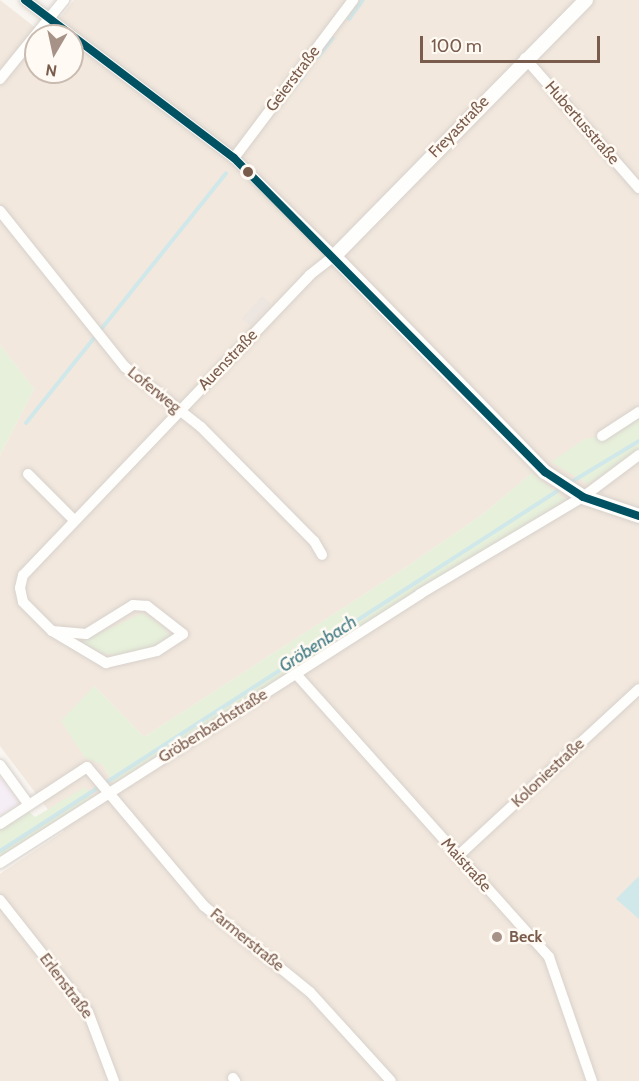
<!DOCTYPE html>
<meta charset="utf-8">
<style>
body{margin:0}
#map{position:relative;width:639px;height:1081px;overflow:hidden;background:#f9f5f0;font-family:Cabin,sans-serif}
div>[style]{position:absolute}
.residential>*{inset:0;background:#f2e8de}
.industrial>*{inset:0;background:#ede5e0;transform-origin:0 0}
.education>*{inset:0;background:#f6eef6}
.green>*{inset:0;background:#e7f0db}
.water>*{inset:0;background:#d0e8ea}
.stream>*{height:4px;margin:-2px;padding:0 2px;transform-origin:2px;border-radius:2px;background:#d0e8ea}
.roads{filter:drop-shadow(0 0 2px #d7d1cb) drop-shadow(0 0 2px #d7d1cb)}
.street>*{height:10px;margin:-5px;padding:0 5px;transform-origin:5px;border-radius:5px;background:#fefefd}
.secondary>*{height:14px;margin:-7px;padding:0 7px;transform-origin:7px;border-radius:7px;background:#fefefd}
.bus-1>*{height:8px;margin:-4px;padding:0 4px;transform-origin:4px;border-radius:4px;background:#005262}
.dots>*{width:16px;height:16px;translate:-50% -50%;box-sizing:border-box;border:3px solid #fffaf3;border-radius:50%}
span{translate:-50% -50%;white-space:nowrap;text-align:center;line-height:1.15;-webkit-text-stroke:5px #fffaf3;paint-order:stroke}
.street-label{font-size:16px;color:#7a5c4d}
.poi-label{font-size:16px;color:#7a5c4d;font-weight:700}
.left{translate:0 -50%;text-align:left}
.water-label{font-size:18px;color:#437c86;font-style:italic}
.north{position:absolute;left:24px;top:24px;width:60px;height:60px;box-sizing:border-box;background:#fffaf3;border:2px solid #cabbb1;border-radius:50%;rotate:189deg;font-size:16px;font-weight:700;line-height:24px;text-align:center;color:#7a5c4d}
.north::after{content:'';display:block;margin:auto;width:21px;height:27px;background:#a69286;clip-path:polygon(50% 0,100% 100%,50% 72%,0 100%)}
.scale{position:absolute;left:420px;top:36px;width:180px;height:27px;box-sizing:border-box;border:3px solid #7a5c4d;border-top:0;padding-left:8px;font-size:18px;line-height:21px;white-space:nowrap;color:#7a5c4d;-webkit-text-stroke:4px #fffaf3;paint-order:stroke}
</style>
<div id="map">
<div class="residential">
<i style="clip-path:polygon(evenodd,0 0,46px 36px,74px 0,639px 0,639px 1081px,0 1081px,0 874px,64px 831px,0 746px,0 455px,34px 389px,0 345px,0 0,36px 36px,72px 36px,72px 72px,36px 72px,36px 36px,0 0,531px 474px,566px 500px,114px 783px,102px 764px,94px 686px,144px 737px,405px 568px,483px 514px,531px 474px)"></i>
</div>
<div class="industrial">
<i style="left:262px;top:296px;width:12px;height:30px;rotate:42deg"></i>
</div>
<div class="education">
<i style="clip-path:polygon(0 776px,20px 803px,0 816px)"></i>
</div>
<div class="green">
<i style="clip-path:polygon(0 345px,34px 389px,0 455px)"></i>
<i style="clip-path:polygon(639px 414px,639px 451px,588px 484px,551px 462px,585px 439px,602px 436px)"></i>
<i style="clip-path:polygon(532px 473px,566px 500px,114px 783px,102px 764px,86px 759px,61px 721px,94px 686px,144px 737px,405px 568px,483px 514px)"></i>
<i style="clip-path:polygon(143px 613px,163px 627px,170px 636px,169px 643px,124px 657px,83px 649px,80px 642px)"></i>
<i style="clip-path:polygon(85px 787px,93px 798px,0 858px,0 829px,28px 811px,35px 817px)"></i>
</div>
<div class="water">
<i style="clip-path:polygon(639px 876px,639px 919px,616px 899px)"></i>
</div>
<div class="stream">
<i style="left:349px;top:19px;width:24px;rotate:-54deg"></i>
<i style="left:318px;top:57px;width:24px;rotate:-52deg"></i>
<i style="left:293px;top:89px;width:19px;rotate:-51deg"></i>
<i style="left:26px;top:423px;width:320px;rotate:-51.3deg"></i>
<i style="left:568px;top:484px;width:83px;rotate:-31.2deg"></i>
<i style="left:0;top:851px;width:669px;rotate:-32.86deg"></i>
</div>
<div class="roads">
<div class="street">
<i style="left:25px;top:0;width:262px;rotate:37.1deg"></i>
<i style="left:234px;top:158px;width:140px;rotate:44.4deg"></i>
<i style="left:334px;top:256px;width:31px;rotate:142deg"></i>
<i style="left:310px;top:275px;width:415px;rotate:133.7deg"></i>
<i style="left:23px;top:575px;width:13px;rotate:103deg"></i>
<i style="left:20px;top:588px;width:14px;rotate:78deg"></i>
<i style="left:23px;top:602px;width:41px;rotate:45deg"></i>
<i style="left:52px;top:631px;width:63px;rotate:30.7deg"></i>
<i style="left:106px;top:663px;width:52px;rotate:-13.2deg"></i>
<i style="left:157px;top:651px;width:31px;rotate:-33deg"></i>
<i style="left:183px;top:634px;width:46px;rotate:-142.1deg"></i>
<i style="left:147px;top:606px;width:14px;rotate:-176deg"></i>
<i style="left:133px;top:605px;width:55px;rotate:148.3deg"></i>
<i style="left:86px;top:634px;width:34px;rotate:-175deg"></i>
<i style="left:525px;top:58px;width:173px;rotate:48.8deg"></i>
<i style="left:0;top:79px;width:102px;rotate:-51deg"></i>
<i style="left:234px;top:158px;width:198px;rotate:-53deg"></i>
<i style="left:0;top:211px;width:200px;rotate:51.3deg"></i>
<i style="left:125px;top:367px;width:97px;rotate:38.3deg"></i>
<i style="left:201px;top:427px;width:161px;rotate:45.3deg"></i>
<i style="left:314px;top:541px;width:16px;rotate:60deg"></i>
<i style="left:602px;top:436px;width:44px;rotate:-33deg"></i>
<i style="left:28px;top:474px;width:65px;rotate:45deg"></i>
<i style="left:296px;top:674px;width:380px;rotate:48.2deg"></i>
<i style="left:549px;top:957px;width:131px;rotate:70.9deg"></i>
<i style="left:0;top:765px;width:49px;rotate:54.1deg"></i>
<i style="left:0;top:824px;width:104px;rotate:-33.2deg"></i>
<i style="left:87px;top:767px;width:182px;rotate:49.9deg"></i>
<i style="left:204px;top:906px;width:136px;rotate:39.1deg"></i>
<i style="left:310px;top:992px;width:120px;rotate:47.7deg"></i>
<i style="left:458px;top:856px;width:246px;rotate:-42.7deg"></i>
<i style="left:0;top:863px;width:499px;rotate:-32.6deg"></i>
<i style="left:420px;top:594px;width:190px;rotate:-30.8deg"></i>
<i style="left:583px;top:497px;width:70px;rotate:-36.9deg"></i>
<i style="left:0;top:900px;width:142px;rotate:51.8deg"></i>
<i style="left:88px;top:1012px;width:74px;rotate:69.4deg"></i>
<i style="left:233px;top:1078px;width:4px;rotate:56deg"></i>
</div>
<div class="secondary">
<i style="left:586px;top:0;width:359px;rotate:134.5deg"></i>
<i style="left:334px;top:256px;width:302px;rotate:45.7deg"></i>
<i style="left:545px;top:472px;width:45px;rotate:33.3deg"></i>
<i style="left:583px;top:497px;width:59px;rotate:18.7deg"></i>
</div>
</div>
<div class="bus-1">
<i style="left:25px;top:0;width:262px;rotate:37.1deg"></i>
<i style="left:234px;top:158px;width:442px;rotate:45.3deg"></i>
<i style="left:545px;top:472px;width:45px;rotate:33.3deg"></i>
<i style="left:583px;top:497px;width:59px;rotate:18.7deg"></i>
</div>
<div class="dots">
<i style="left:248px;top:172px;background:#7a5c4d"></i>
<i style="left:497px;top:937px;background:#a69286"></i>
</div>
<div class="street-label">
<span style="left:293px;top:79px;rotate:-53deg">Geierstraße</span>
<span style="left:582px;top:123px;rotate:49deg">Hubertusstraße</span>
<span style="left:459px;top:127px;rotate:-46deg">Freyastraße</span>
<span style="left:228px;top:360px;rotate:-46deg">Auenstraße</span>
<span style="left:154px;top:390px;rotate:39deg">Loferweg</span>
<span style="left:213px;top:726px;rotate:-32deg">Gröbenbachstraße</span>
<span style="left:548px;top:773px;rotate:-43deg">Koloniestraße</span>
<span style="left:466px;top:865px;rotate:48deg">Maistraße</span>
<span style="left:247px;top:940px;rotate:39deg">Farmerstraße</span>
<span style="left:66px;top:986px;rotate:53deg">Erlenstraße</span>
</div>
<div class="poi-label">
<span class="left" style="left:509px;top:937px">Beck</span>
</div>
<div class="water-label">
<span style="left:318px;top:644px;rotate:-33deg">Gröbenbach</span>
</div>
<div class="north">N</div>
<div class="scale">100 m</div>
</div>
